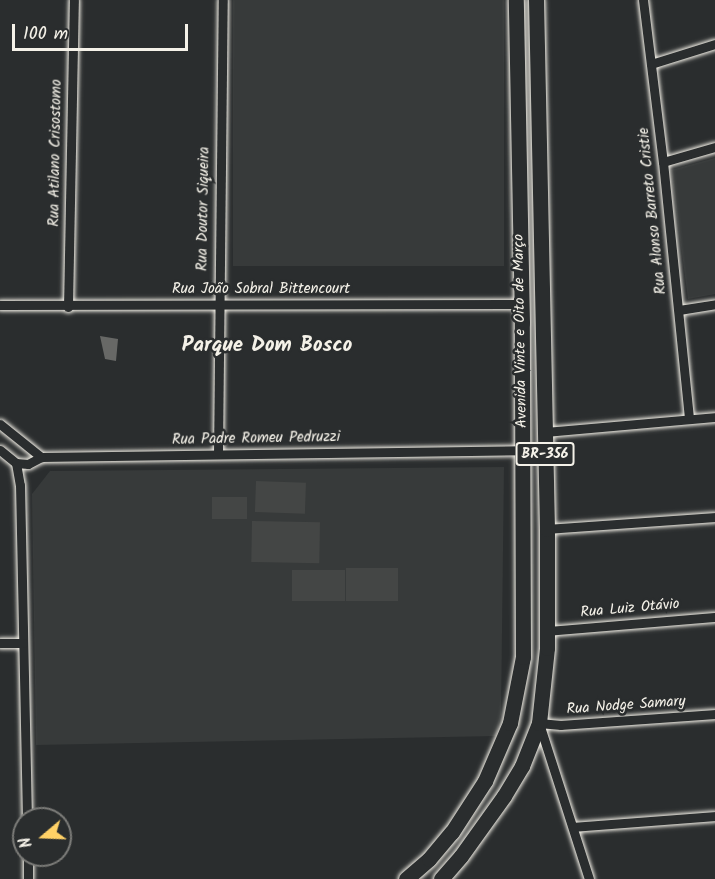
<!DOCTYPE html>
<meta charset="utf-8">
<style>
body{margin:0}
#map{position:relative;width:715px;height:879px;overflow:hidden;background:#2a2d2e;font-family:Kalam,sans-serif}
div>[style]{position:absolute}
.built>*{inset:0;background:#373a3a;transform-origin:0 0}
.green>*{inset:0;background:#444645;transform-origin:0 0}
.water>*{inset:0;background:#676866}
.roads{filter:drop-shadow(0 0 2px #f4f1e8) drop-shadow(0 0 2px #f4f1e8)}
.minor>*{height:9px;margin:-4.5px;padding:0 4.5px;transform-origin:4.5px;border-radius:4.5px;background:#2a2d2e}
.primary>*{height:15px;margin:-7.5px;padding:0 7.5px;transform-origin:7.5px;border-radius:7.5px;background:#2a2d2e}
span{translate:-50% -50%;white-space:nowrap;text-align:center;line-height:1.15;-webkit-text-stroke:5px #2a2d2e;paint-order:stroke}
.shield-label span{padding:2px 4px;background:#2a2d2e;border:2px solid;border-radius:4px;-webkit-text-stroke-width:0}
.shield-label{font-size:14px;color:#f4f1e8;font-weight:700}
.street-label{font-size:15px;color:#f4f1e8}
.district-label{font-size:21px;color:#f4f1e8;font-weight:700}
.north{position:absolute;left:12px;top:807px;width:60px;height:60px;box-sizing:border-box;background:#2a2d2e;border:2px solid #7b7b78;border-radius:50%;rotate:251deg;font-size:16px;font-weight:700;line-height:24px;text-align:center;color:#f4f1e8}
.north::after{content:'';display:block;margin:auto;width:21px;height:27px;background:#ffd166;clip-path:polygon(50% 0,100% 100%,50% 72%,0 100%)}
.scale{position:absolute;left:12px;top:24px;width:176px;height:27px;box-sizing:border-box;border:3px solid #f4f1e8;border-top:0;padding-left:8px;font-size:18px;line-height:21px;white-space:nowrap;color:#f4f1e8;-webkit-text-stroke:4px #2a2d2e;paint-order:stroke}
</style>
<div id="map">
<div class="built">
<i style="left:233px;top:0;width:271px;height:266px"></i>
<i style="clip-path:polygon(715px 158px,715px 294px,688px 299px,671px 170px)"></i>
<i style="clip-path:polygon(504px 467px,501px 713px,496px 736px,36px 745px,32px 494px,50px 471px)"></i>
</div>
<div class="green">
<i style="left:256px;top:481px;width:50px;height:31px;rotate:2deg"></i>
<i style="left:212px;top:497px;width:35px;height:22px"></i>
<i style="left:252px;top:521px;width:68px;height:41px;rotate:1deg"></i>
<i style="left:398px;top:568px;width:33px;height:52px;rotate:90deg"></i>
<i style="left:292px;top:570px;width:53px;height:31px"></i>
</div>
<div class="water">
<i style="clip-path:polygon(100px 336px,118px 339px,116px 361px,105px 359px)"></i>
</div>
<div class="roads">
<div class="minor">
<i style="left:643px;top:0;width:163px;rotate:83deg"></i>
<i style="left:663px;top:162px;width:258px;rotate:84.2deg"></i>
<i style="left:651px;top:64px;width:67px;rotate:-17.4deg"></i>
<i style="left:663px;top:162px;width:54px;rotate:-16.1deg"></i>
<i style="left:0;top:305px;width:521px;rotate:-0.11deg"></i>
<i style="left:68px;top:307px;width:307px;rotate:-88.9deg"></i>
<i style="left:679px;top:310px;width:36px;rotate:-9deg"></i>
<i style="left:0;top:424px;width:53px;rotate:38.8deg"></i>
<i style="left:41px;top:457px;width:482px;rotate:-0.8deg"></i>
<i style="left:544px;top:432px;width:172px;rotate:-5deg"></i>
<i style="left:0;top:450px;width:21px;rotate:39deg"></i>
<i style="left:16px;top:463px;width:12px;rotate:5deg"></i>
<i style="left:28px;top:464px;width:15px;rotate:-28deg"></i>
<i style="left:218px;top:454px;width:454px;rotate:-89.4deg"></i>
<i style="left:16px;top:463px;width:22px;rotate:80deg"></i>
<i style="left:20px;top:485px;width:334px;rotate:88.8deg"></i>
<i style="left:547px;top:529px;width:168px;rotate:-4.1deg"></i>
<i style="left:547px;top:631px;width:169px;rotate:-4.8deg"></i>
<i style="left:0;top:643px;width:23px"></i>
<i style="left:573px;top:827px;width:142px;rotate:-4.4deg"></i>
<i style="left:28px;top:855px;width:24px;rotate:90deg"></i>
<i style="left:589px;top:879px;width:164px;rotate:-107.8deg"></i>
<i style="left:539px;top:723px;width:22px;rotate:5deg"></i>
<i style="left:561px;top:725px;width:154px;rotate:-4.1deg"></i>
</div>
<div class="primary">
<i style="left:406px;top:879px;width:30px;rotate:-41deg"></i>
<i style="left:429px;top:859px;width:35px;rotate:-50deg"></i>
<i style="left:452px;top:832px;width:61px;rotate:-57.1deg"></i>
<i style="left:485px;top:781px;width:63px;rotate:-66.7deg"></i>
<i style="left:510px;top:723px;width:67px;rotate:-78.9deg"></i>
<i style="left:523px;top:657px;width:334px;rotate:-90.2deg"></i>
<i style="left:522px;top:323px;width:323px;rotate:-91.1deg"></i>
<i style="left:441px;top:879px;width:30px;rotate:-49deg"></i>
<i style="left:461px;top:856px;width:74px;rotate:-54.4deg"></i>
<i style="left:504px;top:796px;width:35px;rotate:-59deg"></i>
<i style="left:522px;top:766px;width:46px;rotate:-68.4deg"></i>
<i style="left:539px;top:723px;width:75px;rotate:-83.9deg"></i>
<i style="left:547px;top:648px;width:119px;rotate:-90deg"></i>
<i style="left:547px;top:529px;width:529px;rotate:-91.19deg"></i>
</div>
</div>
<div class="shield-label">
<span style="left:545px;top:454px">BR-356</span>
</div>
<div class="street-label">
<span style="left:56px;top:153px;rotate:-89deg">Rua Atilano Crisostomo</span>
<span style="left:204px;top:209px;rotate:-89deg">Rua Doutor Siqueira</span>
<span style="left:653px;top:211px;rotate:-96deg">Rua Alonso Barreto Cristie</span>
<span style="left:261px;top:290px">Rua João Sobral Bittencourt</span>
<span style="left:521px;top:331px;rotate:-91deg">Avenida Vinte e Oito de Março</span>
<span style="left:256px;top:439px;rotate:-1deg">Rua Padre Romeu Pedruzzi</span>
<span style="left:630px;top:609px;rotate:-5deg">Rua Luiz Otávio</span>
<span style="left:626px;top:706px;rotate:-4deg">Rua Nodge Samary</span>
</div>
<div class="district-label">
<span style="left:267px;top:346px">Parque Dom Bosco</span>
</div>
<div class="north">N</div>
<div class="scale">100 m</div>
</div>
